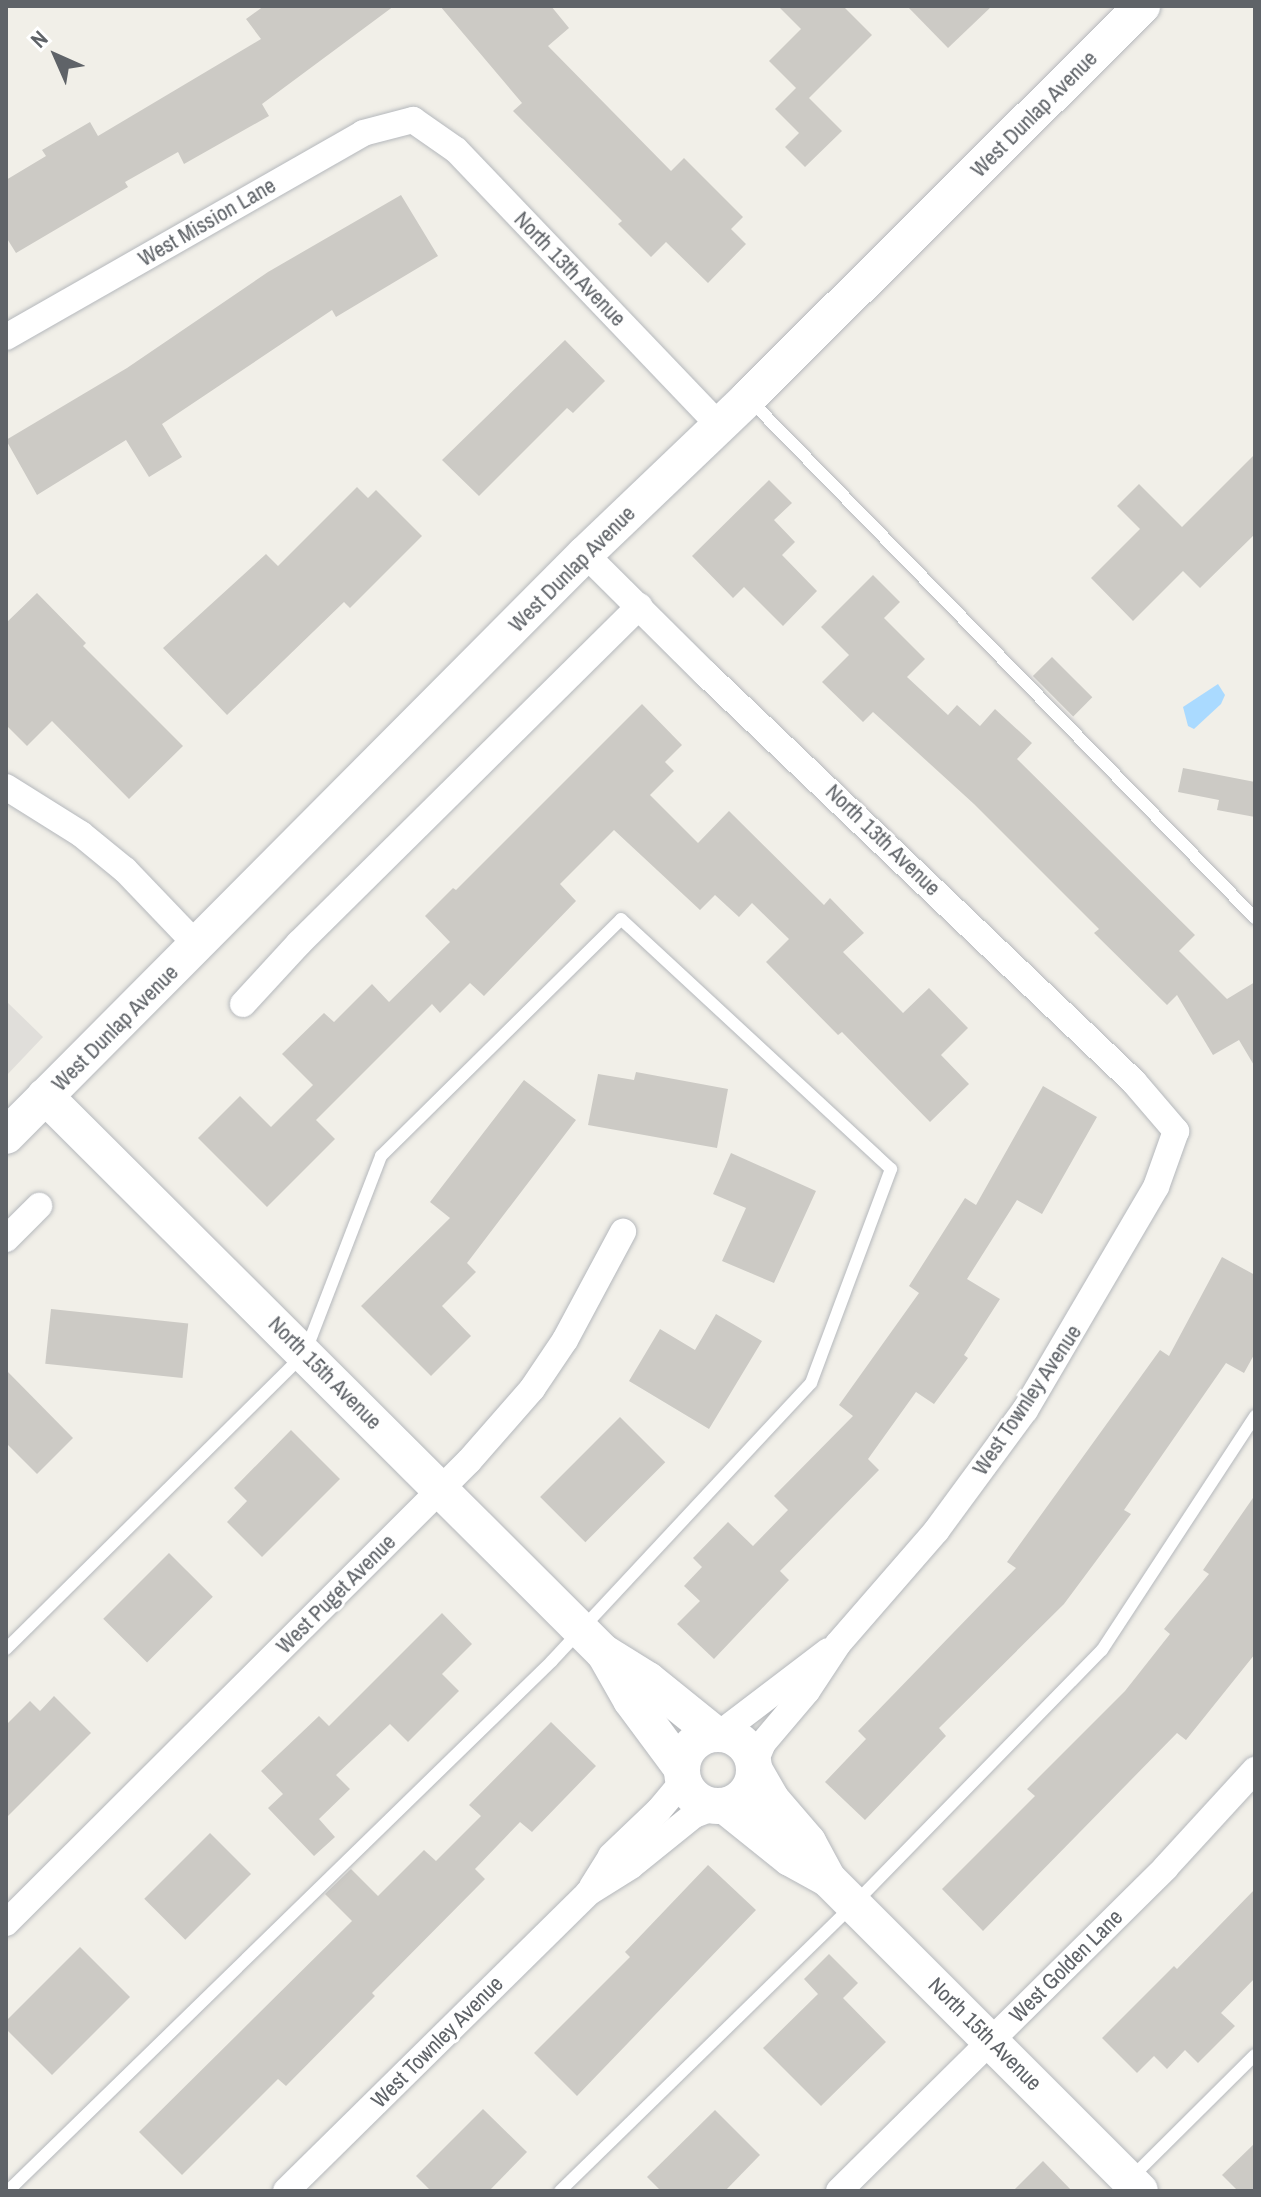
<!DOCTYPE html>
<style>
body{margin:0}
#map{position:relative;width:1261px;height:2197px;overflow:hidden;background:#f1efe8;font-family:"Archivo Narrow",sans-serif}
div>[style]{position:absolute}
.industrial>*{inset:0;background:#e0deda}
.water>*{inset:0;background:#aadaff}
.building>*{inset:0;background:#cccac5;transform-origin:0 0}
.roads{filter:drop-shadow(0 0 2px #b5b8bc) drop-shadow(0 0 2px #b5b8bc)}
.lane>*{height:12px;margin:-6px;padding:0 6px;transform-origin:6px;border-radius:6px;background:#fff}
.street>*{height:26px;margin:-13px;padding:0 13px;transform-origin:13px;border-radius:13px;background:#fff}
.secondary>*{height:36px;margin:-18px;padding:0 18px;transform-origin:18px;border-radius:18px;background:#fff}
.secondary>.ring{margin:-18px;padding:0;box-sizing:content-box;background:none;border:36px solid #fff;border-radius:50%}
span{translate:-50% -50%;white-space:nowrap;text-align:center;line-height:1.15;-webkit-text-stroke:6px #fff;paint-order:stroke}
.street-label{font-size:22px;color:#5f6368}
.frame{position:absolute;inset:0;border:8px solid #5f6368;pointer-events:none}
.north{position:absolute;left:16px;top:16px;width:80px;height:80px;-webkit-text-stroke:6px #fff;paint-order:stroke;rotate:315deg;font-size:22px;font-weight:700;line-height:32px;text-align:center;color:#5f6368}
.north::after{content:'';display:block;margin:auto;width:28px;height:36px;background:#5f6368;clip-path:polygon(50% 0,100% 100%,50% 72%,0 100%)}
</style>
<div id="map">
<div class="industrial">
<i style="clip-path:polygon(6px 1001px,43px 1037px,6px 1076px)"></i>
</div>
<div class="water">
<i style="clip-path:polygon(1218px 684px,1225px 695px,1221px 704px,1194px 729px,1188px 726px,1183px 707px)"></i>
</div>
<div class="building">
<i style="clip-path:polygon(264px 6px,394px 6px,262px 104px,269px 116px,184px 164px,178px 152px,125px 182px,128px 187px,16px 253px,6px 237px,6px 180px,46px 156px,42px 150px,90px 122px,98px 136px,261px 39px,246px 19px)"></i>
<i style="clip-path:polygon(440px 6px,551px 6px,569px 28px,548px 46px,671px 171px,684px 158px,743px 217px,731px 229px,746px 244px,708px 283px,666px 242px,651px 257px,618px 224px,622px 221px,513px 111px,522px 103px)"></i>
<i style="clip-path:polygon(778px 6px,843px 6px,872px 35px,809px 98px,842px 131px,805px 167px,785px 147px,799px 133px,775px 109px,796px 88px,769px 61px,801px 29px)"></i>
<i style="clip-path:polygon(907px 6px,992px 6px,948px 48px)"></i>
<i style="clip-path:polygon(401px 195px,438px 256px,336px 317px,332px 310px,162px 424px,182px 457px,149px 477px,126px 440px,37px 495px,6px 440px,127px 368px,268px 272px)"></i>
<i style="clip-path:polygon(565px 340px,605px 381px,573px 413px,567px 408px,479px 496px,442px 460px)"></i>
<i style="clip-path:polygon(1255px 454px,1255px 534px,1200px 588px,1183px 571px,1133px 621px,1091px 578px,1140px 529px,1117px 506px,1139px 484px,1182px 527px)"></i>
<i style="clip-path:polygon(769px 480px,792px 503px,774px 520px,795px 542px,782px 555px,817px 591px,783px 626px,744px 587px,733px 598px,692px 556px)"></i>
<i style="clip-path:polygon(357px 487px,368px 498px,376px 490px,422px 536px,350px 608px,344px 602px,227px 715px,163px 648px,266px 554px,278px 566px)"></i>
<i style="clip-path:polygon(873px 575px,900px 602px,884px 618px,925px 659px,907px 677px,948px 715px,957px 705px,980px 726px,995px 709px,1032px 743px,1017px 759px,1195px 935px,1179px 951px,1227px 999px,1255px 982px,1255px 1067px,1239px 1040px,1213px 1055px,1177px 995px,1167px 1005px,1094px 933px,1099px 929px,974px 804px,873px 712px,863px 722px,822px 682px,849px 655px,821px 627px)"></i>
<i style="clip-path:polygon(37px 593px,86px 643px,83px 646px,183px 746px,129px 799px,52px 721px,27px 746px,6px 725px,6px 623px)"></i>
<i style="left:1052px;top:657px;width:57px;height:27px;rotate:45deg"></i>
<i style="clip-path:polygon(642px 704px,682px 745px,665px 762px,674px 771px,650px 795px,698px 843px,729px 811px,824px 905px,830px 898px,864px 933px,843px 952px,903px 1013px,929px 988px,968px 1028px,941px 1055px,969px 1084px,930px 1122px,842px 1032px,838px 1035px,766px 962px,789px 939px,752px 903px,739px 917px,715px 895px,700px 910px,614px 830px,560px 884px,576px 901px,484px 996px,470px 983px,440px 1013px,432px 1004px,316px 1120px,335px 1139px,267px 1207px,198px 1138px,240px 1096px,271px 1127px,313px 1085px,282px 1054px,324px 1013px,334px 1022px,372px 984px,389px 1002px,450px 942px,425px 916px,453px 888px,456px 890px)"></i>
<i style="clip-path:polygon(1183px 768px,1255px 782px,1255px 817px,1217px 810px,1219px 800px,1178px 792px)"></i>
<i style="clip-path:polygon(636px 1072px,728px 1089px,717px 1148px,588px 1125px,598px 1074px,634px 1080px)"></i>
<i style="clip-path:polygon(524px 1080px,576px 1120px,467px 1263px,476px 1272px,442px 1306px,471px 1336px,431px 1376px,361px 1306px,450px 1218px,430px 1202px)"></i>
<i style="clip-path:polygon(1043px 1086px,1097px 1117px,1042px 1214px,1017px 1200px,967px 1279px,1000px 1299px,964px 1355px,968px 1358px,934px 1404px,916px 1392px,868px 1459px,879px 1470px,780px 1571px,789px 1580px,714px 1659px,677px 1624px,700px 1601px,684px 1586px,702px 1567px,693px 1558px,728px 1522px,753px 1546px,788px 1510px,774px 1496px,853px 1416px,839px 1405px,919px 1293px,909px 1286px,965px 1198px,976px 1205px)"></i>
<i style="clip-path:polygon(731px 1153px,816px 1191px,774px 1283px,722px 1261px,746px 1208px,713px 1194px)"></i>
<i style="clip-path:polygon(1222px 1257px,1255px 1275px,1255px 1353px,1244px 1373px,1226px 1363px,1124px 1510px,1131px 1514px,1064px 1604px,939px 1728px,946px 1736px,865px 1820px,825px 1782px,866px 1739px,858px 1731px,1016px 1568px,1007px 1562px,1160px 1350px,1169px 1356px)"></i>
<i style="left:51px;top:1309px;width:138px;height:55px;rotate:6deg"></i>
<i style="clip-path:polygon(716px 1314px,762px 1341px,709px 1429px,629px 1381px,660px 1329px,695px 1350px)"></i>
<i style="clip-path:polygon(6px 1370px,73px 1438px,37px 1474px,6px 1443px)"></i>
<i style="left:620px;top:1417px;width:64px;height:113px;rotate:45deg"></i>
<i style="clip-path:polygon(291px 1430px,340px 1479px,262px 1557px,227px 1522px,247px 1501px,234px 1488px)"></i>
<i style="clip-path:polygon(1255px 1495px,1255px 1654px,1186px 1740px,1177px 1733px,983px 1931px,942px 1889px,1035px 1796px,1027px 1789px,1125px 1691px,1170px 1634px,1164px 1629px,1209px 1574px,1203px 1570px)"></i>
<i style="left:169px;top:1553px;width:62px;height:93px;rotate:45deg"></i>
<i style="clip-path:polygon(442px 1613px,472px 1644px,442px 1674px,459px 1691px,408px 1742px,390px 1724px,336px 1775px,350px 1789px,319px 1819px,335px 1837px,314px 1856px,268px 1808px,283px 1794px,261px 1771px,319px 1716px,329px 1726px)"></i>
<i style="clip-path:polygon(54px 1696px,91px 1733px,6px 1818px,6px 1725px,30px 1701px,40px 1711px)"></i>
<i style="clip-path:polygon(551px 1722px,596px 1766px,532px 1832px,520px 1822px,475px 1869px,485px 1879px,372px 1993px,375px 1996px,286px 2086px,278px 2079px,182px 2175px,139px 2132px,352px 1921px,325px 1894px,351px 1869px,378px 1896px,424px 1850px,436px 1861px,481px 1816px,469px 1805px)"></i>
<i style="left:210px;top:1833px;width:58px;height:93px;rotate:45deg"></i>
<i style="clip-path:polygon(708px 1865px,756px 1910px,577px 2096px,534px 2053px,630px 1957px,625px 1952px)"></i>
<i style="clip-path:polygon(1255px 1889px,1255px 1978px,1221px 2013px,1235px 2026px,1198px 2063px,1185px 2050px,1167px 2069px,1154px 2056px,1137px 2073px,1102px 2038px,1174px 1966px,1177px 1969px)"></i>
<i style="clip-path:polygon(80px 1947px,130px 1997px,52px 2075px,6px 2029px,6px 2021px)"></i>
<i style="clip-path:polygon(829px 1954px,858px 1983px,843px 1998px,886px 2042px,821px 2106px,763px 2048px,818px 1994px,804px 1979px)"></i>
<i style="clip-path:polygon(483px 2109px,527px 2152px,489px 2191px,431px 2191px,416px 2176px)"></i>
<i style="clip-path:polygon(715px 2110px,760px 2155px,725px 2191px,661px 2191px,647px 2177px)"></i>
<i style="clip-path:polygon(1255px 2143px,1255px 2191px,1238px 2191px,1222px 2175px)"></i>
<i style="clip-path:polygon(1043px 2161px,1072px 2191px,1013px 2191px)"></i>
</div>
<div class="roads">
<div class="lane">
<i style="left:749px;top:399px;width:725px;rotate:45.73deg"></i>
<i style="left:6px;top:1649px;width:421px;rotate:-44.7deg"></i>
<i style="left:305px;top:1353px;width:211px;rotate:-68.9deg"></i>
<i style="left:381px;top:1156px;width:337px;rotate:-44.6deg"></i>
<i style="left:621px;top:919px;width:368px;rotate:42.8deg"></i>
<i style="left:891px;top:1169px;width:228px;rotate:110.5deg"></i>
<i style="left:811px;top:1383px;width:380px;rotate:133deg"></i>
<i style="left:552px;top:1661px;width:759px;rotate:135.75deg"></i>
<i style="left:1132px;top:2177px;width:173px;rotate:-44.8deg"></i>
<i style="left:560px;top:2191px;width:411px;rotate:-44.3deg"></i>
<i style="left:854px;top:1904px;width:355px;rotate:-45.7deg"></i>
<i style="left:1102px;top:1650px;width:280px;rotate:-56.8deg"></i>
</div>
<div class="street">
<i style="left:6px;top:337px;width:411px;rotate:-29.7deg"></i>
<i style="left:363px;top:133px;width:52px;rotate:-14.6deg"></i>
<i style="left:413px;top:120px;width:52px;rotate:34.9deg"></i>
<i style="left:456px;top:150px;width:382px;rotate:46.3deg"></i>
<i style="left:585px;top:554px;width:169px;rotate:44.8deg"></i>
<i style="left:705px;top:673px;width:593px;rotate:43.63deg"></i>
<i style="left:1134px;top:1082px;width:65px;rotate:49.4deg"></i>
<i style="left:1176px;top:1131px;width:59px;rotate:109.7deg"></i>
<i style="left:1156px;top:1187px;width:259px;rotate:120.4deg"></i>
<i style="left:1025px;top:1410px;width:149px;rotate:126.3deg"></i>
<i style="left:937px;top:1530px;width:151px;rotate:131deg"></i>
<i style="left:838px;top:1644px;width:56px;rotate:123.4deg"></i>
<i style="left:807px;top:1691px;width:68px;rotate:130.2deg"></i>
<i style="left:763px;top:1743px;width:25px;rotate:113deg"></i>
<i style="left:6px;top:787px;width:89px;rotate:32.1deg"></i>
<i style="left:81px;top:834px;width:57px;rotate:39.3deg"></i>
<i style="left:125px;top:870px;width:105px;rotate:46.2deg"></i>
<i style="left:243px;top:1004px;width:83px;rotate:-47.4deg"></i>
<i style="left:299px;top:943px;width:479px;rotate:-44.7deg"></i>
<i style="left:6px;top:1239px;width:47px;rotate:-45deg"></i>
<i style="left:719px;top:1734px;width:137px;rotate:-37.3deg"></i>
<i style="left:592px;top:1887px;width:36px;rotate:-58deg"></i>
<i style="left:611px;top:1856px;width:66px;rotate:-43.8deg"></i>
<i style="left:659px;top:1810px;width:39px;rotate:-50deg"></i>
<i style="left:6px;top:1923px;width:654px;rotate:-44.94deg"></i>
<i style="left:469px;top:1461px;width:96px;rotate:-48.8deg"></i>
<i style="left:532px;top:1389px;width:59px;rotate:-56deg"></i>
<i style="left:565px;top:1340px;width:123px;rotate:-61.8deg"></i>
<i style="left:286px;top:2191px;width:424px;rotate:-44.6deg"></i>
<i style="left:588px;top:1893px;width:51px;rotate:-32.1deg"></i>
<i style="left:631px;top:1866px;width:81px;rotate:-39deg"></i>
<i style="left:694px;top:1815px;width:25px;rotate:-21deg"></i>
<i style="left:839px;top:2191px;width:460px;rotate:-44.7deg"></i>
<i style="left:1166px;top:1867px;width:132px;rotate:-47.5deg"></i>
</div>
<div class="secondary">
<i style="left:45px;top:1096px;width:788px;rotate:44.9deg"></i>
<i style="left:603px;top:1652px;width:53px;rotate:31.9deg"></i>
<i style="left:648px;top:1680px;width:86px;rotate:38.9deg"></i>
<i style="left:6px;top:1136px;width:821px;rotate:-45.15deg"></i>
<i style="left:585px;top:554px;width:226px;rotate:-43.7deg"></i>
<i style="left:748px;top:398px;width:556px;rotate:-44.85deg"></i>
<i style="left:606px;top:1656px;width:51px;rotate:60.4deg"></i>
<i style="left:631px;top:1700px;width:86px;rotate:53.5deg"></i>
<i class="ring" style="left:682px;top:1734px;width:36px;height:36px"></i>
<i style="left:754px;top:1769px;width:34px;rotate:60deg"></i>
<i style="left:771px;top:1799px;width:57px;rotate:49.3deg"></i>
<i style="left:808px;top:1842px;width:42px;rotate:61.6deg"></i>
<i style="left:725px;top:1806px;width:83px;rotate:38.7deg"></i>
<i style="left:790px;top:1858px;width:43px;rotate:28.9deg"></i>
<i style="left:828px;top:1879px;width:441px;rotate:45deg"></i>
</div>
</div>
<div class="street-label">
<span style="left:1034px;top:114px;rotate:-45deg">West Dunlap Avenue</span>
<span style="left:207px;top:222px;rotate:-30deg">West Mission Lane</span>
<span style="left:570px;top:269px;rotate:46deg">North 13th Avenue</span>
<span style="left:572px;top:569px;rotate:-45deg">West Dunlap Avenue</span>
<span style="left:883px;top:840px;rotate:44deg">North 13th Avenue</span>
<span style="left:115px;top:1028px;rotate:-45deg">West Dunlap Avenue</span>
<span style="left:325px;top:1373px;rotate:45deg">North 15th Avenue</span>
<span style="left:1027px;top:1400px;rotate:-56deg">West Townley Avenue</span>
<span style="left:336px;top:1594px;rotate:-45deg">West Puget Avenue</span>
<span style="left:1066px;top:1966px;rotate:-45deg">West Golden Lane</span>
<span style="left:985px;top:2034px;rotate:45deg">North 15th Avenue</span>
<span style="left:437px;top:2042px;rotate:-45deg">West Townley Avenue</span>
</div>
<div class="frame"></div>
<div class="north">N</div>
</div>
